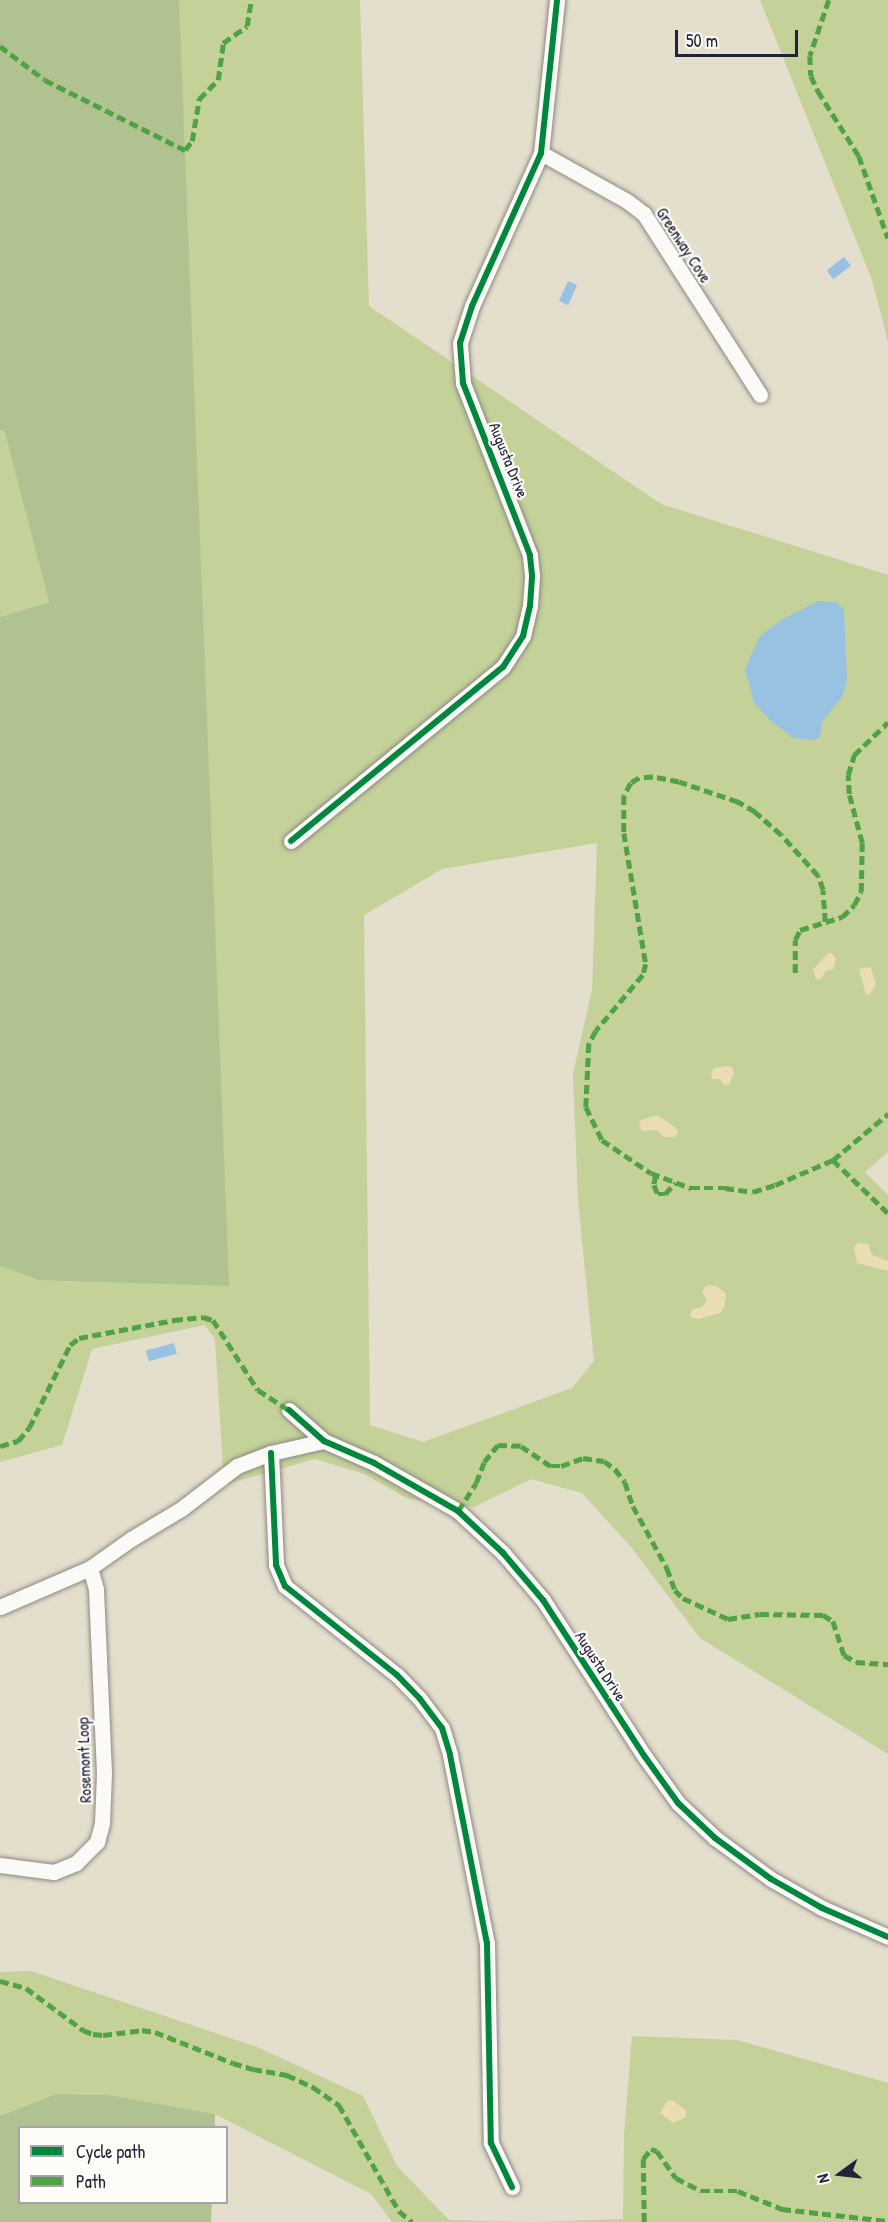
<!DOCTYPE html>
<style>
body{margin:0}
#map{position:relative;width:888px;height:2222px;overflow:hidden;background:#e4decc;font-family:"Patrick Hand",sans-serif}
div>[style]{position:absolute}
.green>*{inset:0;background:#c4d198}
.forest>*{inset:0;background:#b1c291}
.sand>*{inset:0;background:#eadcb3}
.water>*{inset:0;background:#97c2e1;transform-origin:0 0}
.roads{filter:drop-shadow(0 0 2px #8d8984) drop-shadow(0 0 2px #8d8984)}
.minor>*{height:15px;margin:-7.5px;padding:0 7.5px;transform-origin:7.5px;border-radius:7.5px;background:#fbfaf7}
.quiet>*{height:4.5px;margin-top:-2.25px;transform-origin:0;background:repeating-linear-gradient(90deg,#50a245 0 9px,transparent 0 13.5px)}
.cycleway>*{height:6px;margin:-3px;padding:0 3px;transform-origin:3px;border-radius:3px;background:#00873e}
span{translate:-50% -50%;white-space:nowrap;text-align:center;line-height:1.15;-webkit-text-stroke:4.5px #fdfcf7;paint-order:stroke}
.street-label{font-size:16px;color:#22223b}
.legend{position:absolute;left:18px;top:2126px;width:210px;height:78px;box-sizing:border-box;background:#fdfcf7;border:2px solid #a5a5ac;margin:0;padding:8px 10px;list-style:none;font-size:18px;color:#22223b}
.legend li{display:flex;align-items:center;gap:12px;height:30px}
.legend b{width:30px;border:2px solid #a5a5ac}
.north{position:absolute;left:810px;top:2144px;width:60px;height:60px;-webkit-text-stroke:4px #fdfcf7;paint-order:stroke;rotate:255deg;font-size:16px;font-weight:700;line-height:24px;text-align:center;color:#22223b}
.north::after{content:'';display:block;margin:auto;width:21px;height:27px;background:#22223b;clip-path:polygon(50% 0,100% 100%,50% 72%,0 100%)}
.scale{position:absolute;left:675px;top:30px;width:123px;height:27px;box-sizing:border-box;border:3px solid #22223b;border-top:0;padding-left:8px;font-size:18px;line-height:21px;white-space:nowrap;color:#22223b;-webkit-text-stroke:4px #fdfcf7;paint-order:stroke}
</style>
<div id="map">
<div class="green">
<i style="clip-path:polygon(evenodd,179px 0,360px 0,369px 306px,661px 504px,888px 575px,888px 1152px,865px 1172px,888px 1195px,888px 1754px,700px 1638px,631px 1547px,582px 1493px,531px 1479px,474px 1507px,408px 1499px,364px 1474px,315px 1459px,224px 1485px,215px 1339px,205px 1325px,92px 1349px,62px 1445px,0 1462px,0 1266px,38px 1280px,179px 0,597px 843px,592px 990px,573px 1074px,578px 1200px,594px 1361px,572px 1388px,423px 1442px,370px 1425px,364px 915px,442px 869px,597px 843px)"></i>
<i style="clip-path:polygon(760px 0,888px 0,888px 342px,872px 280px)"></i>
<i style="clip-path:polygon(0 430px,4px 430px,49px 602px,0 617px)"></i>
<i style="clip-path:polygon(31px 1971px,257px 2047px,363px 2096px,397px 2166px,449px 2220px,534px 2222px,623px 2219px,624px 2135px,632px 2036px,737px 2040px,888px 2083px,888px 2222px,392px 2222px,371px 2194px,215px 2114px,109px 2095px,56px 2094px,0 2116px,0 1972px)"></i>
</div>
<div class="forest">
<i style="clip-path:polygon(0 0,179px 0,229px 1286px,38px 1280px,0 1266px,0 617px,49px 602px,4px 430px,0 430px)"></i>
<i style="clip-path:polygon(56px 2094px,109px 2095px,215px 2114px,215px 2127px,20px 2128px,20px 2202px,212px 2203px,211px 2222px,0 2222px,0 2116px)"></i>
</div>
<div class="sand">
<i style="clip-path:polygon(828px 953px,832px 953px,836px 959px,834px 969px,826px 971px,821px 979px,816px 979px,813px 970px)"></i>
<i style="clip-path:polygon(868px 967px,871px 968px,876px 984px,870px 994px,866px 995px,859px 969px)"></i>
<i style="clip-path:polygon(726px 1066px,732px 1067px,734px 1073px,729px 1085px,724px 1085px,720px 1079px,712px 1079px,711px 1072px,715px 1068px)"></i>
<i style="clip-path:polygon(657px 1115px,675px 1127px,678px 1133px,675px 1137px,664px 1137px,656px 1130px,642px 1131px,639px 1125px,641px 1120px)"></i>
<i style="clip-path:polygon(857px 1243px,868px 1244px,872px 1255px,888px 1261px,888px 1271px,857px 1263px,854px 1247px)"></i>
<i style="clip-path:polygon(710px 1285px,718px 1287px,726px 1294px,724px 1308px,720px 1313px,699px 1319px,692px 1318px,690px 1315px,693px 1309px,702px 1307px,707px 1300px,702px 1292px,705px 1287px)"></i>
<i style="clip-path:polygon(672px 2100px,687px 2111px,685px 2118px,673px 2123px,660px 2113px,667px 2101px)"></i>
</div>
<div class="water">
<i style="left:844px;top:257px;width:11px;height:22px;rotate:52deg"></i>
<i style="left:568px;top:281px;width:10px;height:22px;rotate:24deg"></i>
<i style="clip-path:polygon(818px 601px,836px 602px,844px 610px,847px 680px,842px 697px,822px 722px,820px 737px,815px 740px,793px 738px,770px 720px,754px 703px,745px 669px,760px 636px,781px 620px)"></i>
<i style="left:174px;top:1343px;width:11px;height:29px;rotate:75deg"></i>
</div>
<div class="roads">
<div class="minor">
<i style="left:541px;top:153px;width:98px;rotate:29.2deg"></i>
<i style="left:627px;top:201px;width:21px;rotate:37deg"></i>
<i style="left:644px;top:214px;width:215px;rotate:57.3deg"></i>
<i style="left:291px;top:841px;width:274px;rotate:-39.4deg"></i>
<i style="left:503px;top:667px;width:37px;rotate:-57deg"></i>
<i style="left:523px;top:636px;width:31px;rotate:-77deg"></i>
<i style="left:530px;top:606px;width:31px;rotate:-86deg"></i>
<i style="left:532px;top:575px;width:20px;rotate:-96deg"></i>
<i style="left:530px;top:555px;width:185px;rotate:-111.3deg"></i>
<i style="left:463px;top:383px;width:40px;rotate:-94.3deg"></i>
<i style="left:460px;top:343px;width:39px;rotate:-72deg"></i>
<i style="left:472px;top:306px;width:168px;rotate:-65.7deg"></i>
<i style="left:541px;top:153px;width:154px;rotate:-84deg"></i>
<i style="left:289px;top:1410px;width:47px;rotate:41.5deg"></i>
<i style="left:324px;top:1441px;width:55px;rotate:23.7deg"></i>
<i style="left:374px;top:1463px;width:97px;rotate:29.7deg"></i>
<i style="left:458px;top:1511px;width:62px;rotate:43deg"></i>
<i style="left:503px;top:1553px;width:62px;rotate:49.6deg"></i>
<i style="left:543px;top:1600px;width:187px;rotate:57deg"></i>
<i style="left:645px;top:1757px;width:57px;rotate:54.3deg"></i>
<i style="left:678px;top:1803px;width:51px;rotate:43.4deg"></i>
<i style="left:715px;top:1838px;width:69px;rotate:36.2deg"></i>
<i style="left:771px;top:1879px;width:59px;rotate:29.6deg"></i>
<i style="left:822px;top:1908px;width:72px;rotate:23.7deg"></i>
<i style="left:271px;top:1453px;width:112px;rotate:87.4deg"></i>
<i style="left:276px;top:1565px;width:23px;rotate:67deg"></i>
<i style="left:285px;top:1586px;width:143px;rotate:38.5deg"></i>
<i style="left:397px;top:1675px;width:33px;rotate:46deg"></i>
<i style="left:420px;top:1699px;width:36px;rotate:53deg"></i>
<i style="left:442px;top:1728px;width:28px;rotate:73deg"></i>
<i style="left:450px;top:1755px;width:192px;rotate:78.9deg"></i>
<i style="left:487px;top:1943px;width:200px;rotate:88.9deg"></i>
<i style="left:491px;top:2143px;width:49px;rotate:64.5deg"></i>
<i style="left:0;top:1607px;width:98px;rotate:-23.4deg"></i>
<i style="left:90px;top:1568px;width:50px;rotate:-35.3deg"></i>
<i style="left:131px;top:1539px;width:58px;rotate:-31deg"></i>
<i style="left:181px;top:1509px;width:71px;rotate:-37.5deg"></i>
<i style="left:237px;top:1466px;width:36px;rotate:-21deg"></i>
<i style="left:271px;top:1453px;width:54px;rotate:-12.8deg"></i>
<i style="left:0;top:1865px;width:54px;rotate:7.4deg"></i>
<i style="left:54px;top:1872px;width:24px;rotate:-22deg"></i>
<i style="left:76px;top:1863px;width:30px;rotate:-45deg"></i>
<i style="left:97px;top:1842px;width:20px;rotate:-75deg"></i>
<i style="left:102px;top:1823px;width:50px;rotate:-87.7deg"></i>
<i style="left:104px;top:1773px;width:184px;rotate:-92.5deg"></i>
<i style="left:96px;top:1589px;width:22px;rotate:-106deg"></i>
</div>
</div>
<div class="quiet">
<i style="left:829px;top:0;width:59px;rotate:108.7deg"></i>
<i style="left:810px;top:56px;width:20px;rotate:87deg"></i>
<i style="left:811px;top:76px;width:17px;rotate:65deg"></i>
<i style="left:818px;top:91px;width:77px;rotate:57.8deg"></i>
<i style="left:859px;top:156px;width:87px;rotate:70.5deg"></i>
<i style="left:0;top:46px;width:56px;rotate:37.1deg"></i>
<i style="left:45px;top:80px;width:157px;rotate:26.6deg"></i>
<i style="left:185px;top:150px;width:11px;rotate:-52deg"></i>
<i style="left:192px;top:141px;width:43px;rotate:-80.5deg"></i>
<i style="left:199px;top:99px;width:27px;rotate:-45deg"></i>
<i style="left:218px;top:80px;width:37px;rotate:-82deg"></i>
<i style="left:223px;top:43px;width:29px;rotate:-35deg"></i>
<i style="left:247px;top:26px;width:26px;rotate:-81deg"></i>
<i style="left:825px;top:922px;width:32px;rotate:-94deg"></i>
<i style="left:823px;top:890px;width:15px;rotate:-110deg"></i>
<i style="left:818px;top:876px;width:55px;rotate:-132.1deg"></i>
<i style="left:781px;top:835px;width:35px;rotate:-139deg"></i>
<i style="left:755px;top:812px;width:20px;rotate:-150deg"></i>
<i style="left:738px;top:802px;width:62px;rotate:-161.3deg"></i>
<i style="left:679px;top:782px;width:26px;rotate:-169deg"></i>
<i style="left:653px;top:777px;width:14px;rotate:176deg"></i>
<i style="left:639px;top:778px;width:9px;rotate:148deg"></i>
<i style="left:631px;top:783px;width:15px;rotate:118deg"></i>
<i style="left:624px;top:796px;width:37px;rotate:90deg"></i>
<i style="left:624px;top:833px;width:133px;rotate:80.5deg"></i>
<i style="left:646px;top:964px;width:11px;rotate:105deg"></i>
<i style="left:643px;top:975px;width:73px;rotate:130deg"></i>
<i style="left:596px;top:1031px;width:15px;rotate:118deg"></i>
<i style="left:589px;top:1044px;width:63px;rotate:92.7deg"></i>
<i style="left:586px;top:1107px;width:37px;rotate:64deg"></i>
<i style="left:602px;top:1140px;width:59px;rotate:34deg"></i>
<i style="left:651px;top:1173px;width:43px;rotate:20.6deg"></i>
<i style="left:691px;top:1188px;width:34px"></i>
<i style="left:725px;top:1188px;width:28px;rotate:8deg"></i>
<i style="left:753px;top:1192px;width:23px;rotate:-18deg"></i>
<i style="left:775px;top:1185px;width:63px;rotate:-23.3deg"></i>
<i style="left:833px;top:1160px;width:72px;rotate:-39.9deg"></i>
<i style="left:795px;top:973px;width:33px;rotate:-90deg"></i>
<i style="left:795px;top:940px;width:11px;rotate:-63deg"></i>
<i style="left:800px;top:930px;width:44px;rotate:-17.2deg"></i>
<i style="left:842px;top:917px;width:17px;rotate:-45deg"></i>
<i style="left:854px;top:905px;width:15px;rotate:-62deg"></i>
<i style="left:861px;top:892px;width:49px;rotate:-88.8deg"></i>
<i style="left:862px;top:843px;width:51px;rotate:-104.9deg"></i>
<i style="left:849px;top:794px;width:19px;rotate:-93deg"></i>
<i style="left:848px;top:775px;width:21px;rotate:-73deg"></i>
<i style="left:854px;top:755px;width:47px;rotate:-44.1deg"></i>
<i style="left:833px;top:1160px;width:76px;rotate:43.9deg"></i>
<i style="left:656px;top:1175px;width:10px;rotate:101deg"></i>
<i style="left:654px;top:1185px;width:10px;rotate:66deg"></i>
<i style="left:658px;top:1194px;width:7px"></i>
<i style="left:665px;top:1194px;width:15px;rotate:-48deg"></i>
<i style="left:0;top:1446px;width:19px;rotate:-16deg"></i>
<i style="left:18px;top:1441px;width:17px;rotate:-50deg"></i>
<i style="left:29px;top:1428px;width:93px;rotate:-63.7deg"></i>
<i style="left:70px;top:1345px;width:11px;rotate:-38deg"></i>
<i style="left:79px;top:1338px;width:97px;rotate:-10.7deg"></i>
<i style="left:174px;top:1320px;width:29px;rotate:-6deg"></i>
<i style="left:203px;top:1317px;width:10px;rotate:17deg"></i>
<i style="left:213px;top:1320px;width:83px;rotate:57.3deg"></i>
<i style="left:258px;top:1390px;width:37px;rotate:33deg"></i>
<i style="left:458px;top:1511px;width:33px;rotate:-57deg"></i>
<i style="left:476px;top:1483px;width:22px;rotate:-69deg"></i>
<i style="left:484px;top:1462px;width:22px;rotate:-51deg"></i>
<i style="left:498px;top:1445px;width:23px;rotate:2deg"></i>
<i style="left:521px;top:1446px;width:36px;rotate:34deg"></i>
<i style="left:551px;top:1466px;width:10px"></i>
<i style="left:561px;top:1466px;width:23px;rotate:-20deg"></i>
<i style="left:583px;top:1458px;width:21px;rotate:8deg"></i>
<i style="left:604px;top:1461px;width:14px;rotate:36deg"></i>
<i style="left:615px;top:1469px;width:16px;rotate:52deg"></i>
<i style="left:625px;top:1482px;width:25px;rotate:72deg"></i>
<i style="left:633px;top:1506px;width:71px;rotate:61.3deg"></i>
<i style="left:667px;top:1568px;width:23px;rotate:70deg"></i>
<i style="left:675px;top:1590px;width:11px;rotate:45deg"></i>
<i style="left:683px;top:1598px;width:50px;rotate:25deg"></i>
<i style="left:728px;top:1619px;width:32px;rotate:-9deg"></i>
<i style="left:760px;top:1614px;width:63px;rotate:0.9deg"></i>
<i style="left:823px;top:1615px;width:12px;rotate:31deg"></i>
<i style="left:833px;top:1621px;width:36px;rotate:72deg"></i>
<i style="left:844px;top:1655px;width:14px;rotate:30deg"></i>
<i style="left:856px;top:1662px;width:32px;rotate:4deg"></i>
<i style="left:0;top:1981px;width:27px;rotate:15deg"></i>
<i style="left:26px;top:1988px;width:71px;rotate:36.4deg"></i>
<i style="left:83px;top:2030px;width:11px;rotate:22deg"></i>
<i style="left:93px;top:2034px;width:10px;rotate:6deg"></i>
<i style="left:103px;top:2035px;width:39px;rotate:-7deg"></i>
<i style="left:142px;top:2030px;width:13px;rotate:9deg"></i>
<i style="left:155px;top:2032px;width:84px;rotate:21.7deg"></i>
<i style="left:233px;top:2063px;width:21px;rotate:17deg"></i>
<i style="left:253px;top:2069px;width:35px;rotate:10deg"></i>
<i style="left:287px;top:2075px;width:29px;rotate:25deg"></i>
<i style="left:313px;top:2087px;width:32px;rotate:35deg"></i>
<i style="left:339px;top:2105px;width:122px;rotate:60.5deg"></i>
<i style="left:399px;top:2211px;width:17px;rotate:40deg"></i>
<i style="left:644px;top:2222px;width:63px;rotate:-90.9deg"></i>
<i style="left:643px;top:2159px;width:13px;rotate:-51deg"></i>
<i style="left:651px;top:2149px;width:6px;rotate:18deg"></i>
<i style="left:657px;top:2151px;width:33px;rotate:55deg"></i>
<i style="left:676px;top:2178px;width:28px;rotate:27deg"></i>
<i style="left:701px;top:2191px;width:37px"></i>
<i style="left:738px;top:2191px;width:48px;rotate:22.2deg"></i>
<i style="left:782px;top:2209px;width:107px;rotate:6.5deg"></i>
</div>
<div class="cycleway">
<i style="left:291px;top:841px;width:274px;rotate:-39.4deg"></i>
<i style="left:503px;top:667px;width:37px;rotate:-57deg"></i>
<i style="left:523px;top:636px;width:31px;rotate:-77deg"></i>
<i style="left:530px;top:606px;width:31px;rotate:-86deg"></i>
<i style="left:532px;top:575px;width:20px;rotate:-96deg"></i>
<i style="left:530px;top:555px;width:185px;rotate:-111.3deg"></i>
<i style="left:463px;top:383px;width:40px;rotate:-94.3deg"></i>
<i style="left:460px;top:343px;width:39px;rotate:-72deg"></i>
<i style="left:472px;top:306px;width:168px;rotate:-65.7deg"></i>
<i style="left:541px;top:153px;width:154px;rotate:-84deg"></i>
<i style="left:289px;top:1410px;width:47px;rotate:41.5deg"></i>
<i style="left:324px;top:1441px;width:55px;rotate:23.7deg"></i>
<i style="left:374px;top:1463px;width:97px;rotate:29.7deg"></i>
<i style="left:458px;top:1511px;width:62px;rotate:43deg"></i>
<i style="left:503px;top:1553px;width:62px;rotate:49.6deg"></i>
<i style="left:543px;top:1600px;width:187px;rotate:57deg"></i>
<i style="left:645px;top:1757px;width:57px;rotate:54.3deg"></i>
<i style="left:678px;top:1803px;width:51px;rotate:43.4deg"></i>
<i style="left:715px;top:1838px;width:69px;rotate:36.2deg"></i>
<i style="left:771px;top:1879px;width:59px;rotate:29.6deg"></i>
<i style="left:822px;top:1908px;width:72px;rotate:23.7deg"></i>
<i style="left:271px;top:1453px;width:112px;rotate:87.4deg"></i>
<i style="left:276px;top:1565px;width:23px;rotate:67deg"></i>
<i style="left:285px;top:1586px;width:143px;rotate:38.5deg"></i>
<i style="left:397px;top:1675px;width:33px;rotate:46deg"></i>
<i style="left:420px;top:1699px;width:36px;rotate:53deg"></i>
<i style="left:442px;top:1728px;width:28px;rotate:73deg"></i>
<i style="left:450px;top:1755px;width:192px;rotate:78.9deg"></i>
<i style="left:487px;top:1943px;width:200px;rotate:88.9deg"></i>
<i style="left:491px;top:2143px;width:49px;rotate:64.5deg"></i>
</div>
<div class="street-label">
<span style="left:684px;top:245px;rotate:57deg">Greenway Cove</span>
<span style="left:509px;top:460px;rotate:68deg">Augusta Drive</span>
<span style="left:601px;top:1666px;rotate:57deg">Augusta Drive</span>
<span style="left:84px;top:1760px;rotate:-92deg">Rosemont Loop</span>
</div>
<ul class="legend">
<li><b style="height:8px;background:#00873e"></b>Cycle path</li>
<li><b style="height:8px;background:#50a245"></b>Path</li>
</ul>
<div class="north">N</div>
<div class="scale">50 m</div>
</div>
